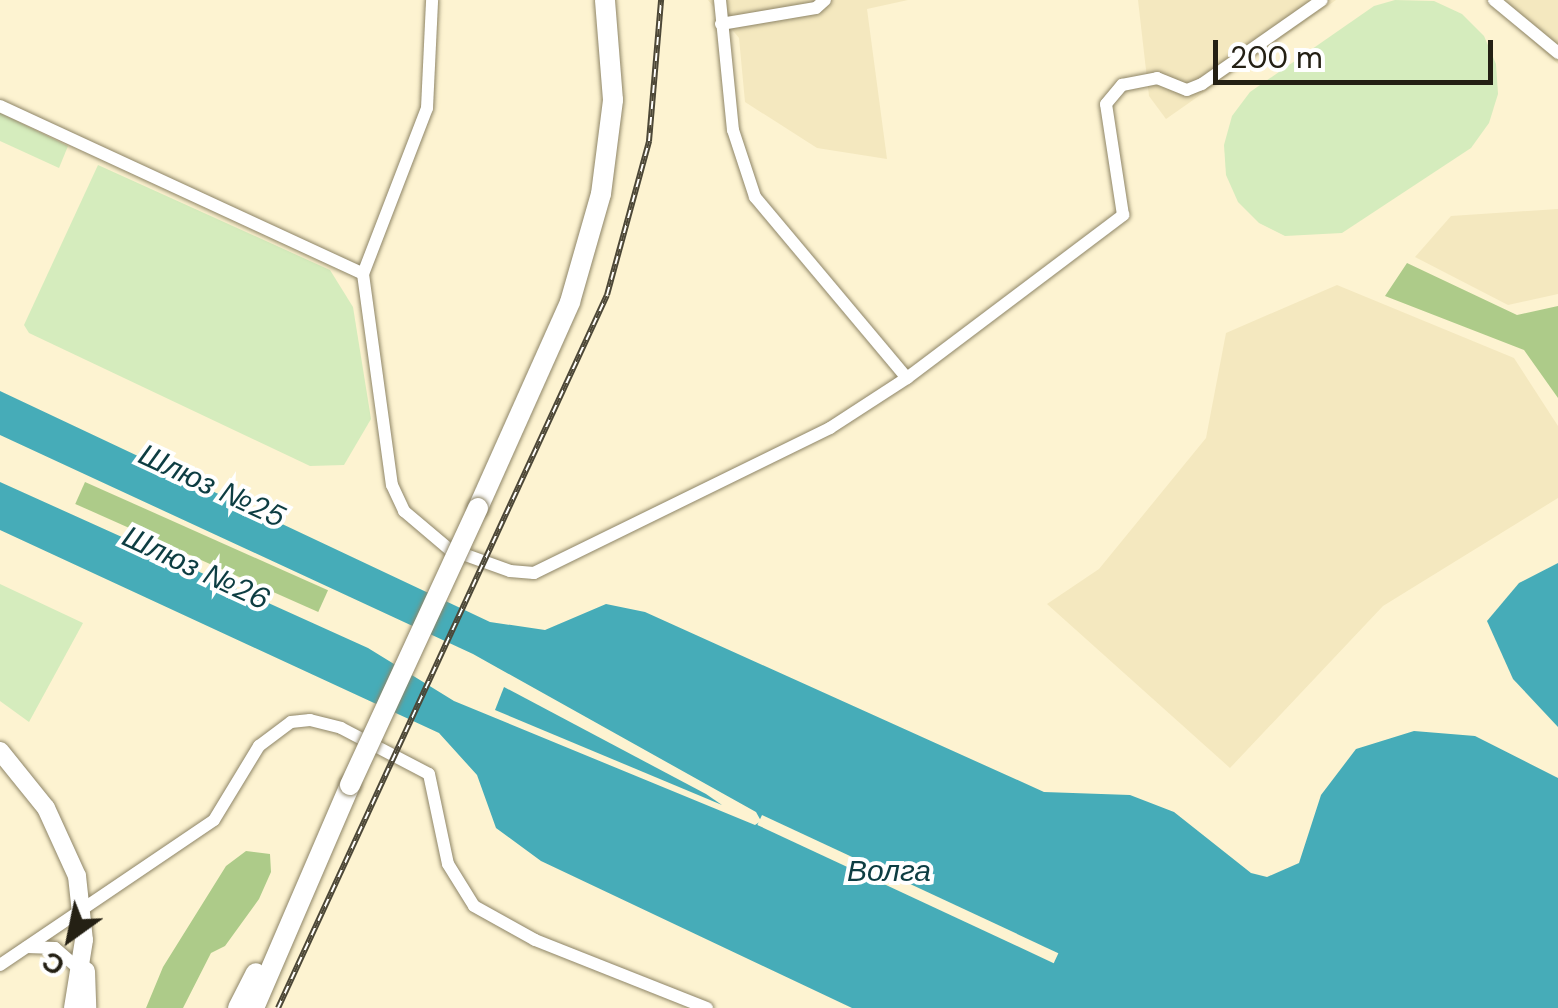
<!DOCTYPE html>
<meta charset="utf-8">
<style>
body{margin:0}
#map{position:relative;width:1558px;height:1008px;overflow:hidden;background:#fdf3d1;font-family:"DM Sans",sans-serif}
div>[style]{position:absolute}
.built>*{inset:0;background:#f4e8bf}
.green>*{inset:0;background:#d5ecbd}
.forest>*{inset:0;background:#adcb89;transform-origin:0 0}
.water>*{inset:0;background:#46acb8}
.pier>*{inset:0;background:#fdf3d1;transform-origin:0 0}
.roads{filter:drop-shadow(0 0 2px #8e8567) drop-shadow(0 0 2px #8e8567)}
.minor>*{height:12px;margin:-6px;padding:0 6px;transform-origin:6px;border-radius:6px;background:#fff}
.major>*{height:18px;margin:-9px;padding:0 9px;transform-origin:9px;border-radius:9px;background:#fff}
.highway>*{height:20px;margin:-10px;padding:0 10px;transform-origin:10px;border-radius:10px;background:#fff}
.rail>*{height:6px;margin-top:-3px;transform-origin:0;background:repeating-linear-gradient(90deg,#fff 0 8px,#4c4737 0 16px);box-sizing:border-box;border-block:2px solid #4c4737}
.bridges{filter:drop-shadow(0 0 2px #8e8567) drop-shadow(0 0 2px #8e8567)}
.highway-bridge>*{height:20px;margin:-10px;padding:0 10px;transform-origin:10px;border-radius:10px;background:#fff}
span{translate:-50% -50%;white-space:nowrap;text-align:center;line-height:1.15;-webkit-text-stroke:8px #fff;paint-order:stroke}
.water-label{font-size:30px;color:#0d3d42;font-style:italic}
.north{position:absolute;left:20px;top:888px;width:100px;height:100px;-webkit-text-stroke:8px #fff;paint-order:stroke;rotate:213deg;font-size:28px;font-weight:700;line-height:40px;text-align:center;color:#242014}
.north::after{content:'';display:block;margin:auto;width:35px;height:45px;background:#242014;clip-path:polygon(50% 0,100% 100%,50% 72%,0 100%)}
.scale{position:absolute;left:1213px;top:40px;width:280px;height:45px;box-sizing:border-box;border:5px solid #242014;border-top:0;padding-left:12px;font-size:30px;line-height:35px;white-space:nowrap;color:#242014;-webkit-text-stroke:8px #fff;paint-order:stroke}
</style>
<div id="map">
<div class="built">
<i style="clip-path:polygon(708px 0,908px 0,867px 9px,887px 159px,817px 148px,745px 102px,739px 38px)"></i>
<i style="clip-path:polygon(1138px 0,1336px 0,1166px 119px,1149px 96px)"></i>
<i style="clip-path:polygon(1486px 0,1558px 0,1558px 64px)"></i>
<i style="clip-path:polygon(1558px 209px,1558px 294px,1508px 305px,1415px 257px,1451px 216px)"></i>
<i style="clip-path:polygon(1337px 285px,1514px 358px,1558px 426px,1558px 498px,1383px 606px,1230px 768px,1047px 604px,1099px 569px,1206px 438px,1226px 333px)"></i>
</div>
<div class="green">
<i style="clip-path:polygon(1395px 0,1434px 1px,1462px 14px,1484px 36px,1496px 64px,1498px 94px,1489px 123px,1471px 148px,1342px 233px,1285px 236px,1259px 223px,1238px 202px,1226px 175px,1224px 145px,1232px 116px,1250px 92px,1374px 6px)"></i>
<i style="clip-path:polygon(0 113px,68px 146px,59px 168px,0 141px)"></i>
<i style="clip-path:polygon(98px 165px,330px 270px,353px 307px,371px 419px,344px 465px,310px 466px,29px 333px,24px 325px)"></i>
<i style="clip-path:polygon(0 584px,83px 623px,29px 722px,0 701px)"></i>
</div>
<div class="forest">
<i style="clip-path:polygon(1407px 263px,1517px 315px,1558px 306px,1558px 398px,1524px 350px,1385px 296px)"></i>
<i style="left:85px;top:482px;width:266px;height:24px;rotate:24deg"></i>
<i style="clip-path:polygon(246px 851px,270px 854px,271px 872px,259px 899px,225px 946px,211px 953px,183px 1008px,146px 1008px,163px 967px,226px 866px)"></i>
</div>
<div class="water">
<i style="clip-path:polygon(0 391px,490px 622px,545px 630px,606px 604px,645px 612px,1044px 792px,1130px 795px,1174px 812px,1251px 873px,1267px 877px,1299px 863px,1321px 795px,1356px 749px,1414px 731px,1475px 736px,1558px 778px,1558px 1008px,852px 1008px,541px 861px,496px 828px,477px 775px,439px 733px,0 530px,0 482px,368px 648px,454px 701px,755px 825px,761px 821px,756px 812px,473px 654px,0 435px)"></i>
<i style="clip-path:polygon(1558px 563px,1558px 727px,1513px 679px,1487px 621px,1519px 583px)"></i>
<i style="clip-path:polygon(504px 687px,706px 794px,722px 805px,495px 710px)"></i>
</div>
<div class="pier">
<i style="left:762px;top:815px;width:327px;height:11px;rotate:25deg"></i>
</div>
<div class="roads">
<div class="minor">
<i style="left:720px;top:0;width:131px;rotate:84.3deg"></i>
<i style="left:733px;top:130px;width:71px;rotate:71.8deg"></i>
<i style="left:755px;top:197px;width:236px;rotate:50deg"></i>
<i style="left:1494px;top:0;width:83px;rotate:39.6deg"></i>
<i style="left:721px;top:24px;width:96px;rotate:-9.6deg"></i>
<i style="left:816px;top:8px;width:12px;rotate:-42deg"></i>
<i style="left:0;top:106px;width:400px;rotate:24.8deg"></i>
<i style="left:363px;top:274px;width:178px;rotate:-68.9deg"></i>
<i style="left:427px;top:108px;width:108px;rotate:-87.3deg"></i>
<i style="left:363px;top:274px;width:213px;rotate:82.2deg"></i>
<i style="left:392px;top:485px;width:29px;rotate:65deg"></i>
<i style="left:404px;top:511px;width:59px;rotate:40.2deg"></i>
<i style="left:449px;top:549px;width:65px;rotate:19.8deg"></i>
<i style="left:510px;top:571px;width:24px;rotate:5deg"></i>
<i style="left:534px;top:573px;width:330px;rotate:-26.1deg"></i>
<i style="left:830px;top:428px;width:92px;rotate:-33deg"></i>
<i style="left:907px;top:378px;width:271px;rotate:-37deg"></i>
<i style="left:1123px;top:215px;width:112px;rotate:-98.7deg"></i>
<i style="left:1106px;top:104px;width:25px;rotate:-50deg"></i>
<i style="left:1122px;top:85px;width:36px;rotate:-11deg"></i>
<i style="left:1157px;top:78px;width:32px;rotate:22deg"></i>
<i style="left:1187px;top:90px;width:16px;rotate:-22deg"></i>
<i style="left:1202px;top:84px;width:146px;rotate:-35deg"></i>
<i style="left:27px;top:947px;width:28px;rotate:2deg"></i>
<i style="left:55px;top:948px;width:30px;rotate:41deg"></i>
<i style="left:0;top:965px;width:258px;rotate:-34.1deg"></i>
<i style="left:214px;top:820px;width:87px;rotate:-58.7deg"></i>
<i style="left:259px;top:746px;width:40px;rotate:-37deg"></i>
<i style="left:291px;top:722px;width:19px;rotate:-6deg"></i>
<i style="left:310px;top:720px;width:32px;rotate:14deg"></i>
<i style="left:341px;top:728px;width:99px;rotate:27.6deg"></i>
<i style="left:429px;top:774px;width:92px;rotate:78.1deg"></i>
<i style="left:448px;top:864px;width:49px;rotate:58.2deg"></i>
<i style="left:474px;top:906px;width:70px;rotate:29.1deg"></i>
<i style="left:535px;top:940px;width:185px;rotate:21.6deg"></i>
</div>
<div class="major">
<i style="left:0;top:751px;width:73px;rotate:51.1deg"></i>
<i style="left:46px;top:808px;width:75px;rotate:65.5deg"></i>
<i style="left:77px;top:876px;width:64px;rotate:83.8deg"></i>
<i style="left:84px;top:940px;width:69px;rotate:99.2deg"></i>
<i style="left:86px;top:971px;width:37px;rotate:88deg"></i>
</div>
<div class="highway">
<i style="left:478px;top:508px;width:226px;rotate:-65.9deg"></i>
<i style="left:570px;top:302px;width:112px;rotate:-74deg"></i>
<i style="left:601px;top:194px;width:95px;rotate:-82.7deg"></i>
<i style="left:613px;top:100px;width:100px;rotate:-94.6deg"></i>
<i style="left:238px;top:1008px;width:39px;rotate:-63deg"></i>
<i style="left:254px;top:1008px;width:243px;rotate:-66.7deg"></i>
</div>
</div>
<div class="rail">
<i style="left:278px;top:1008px;width:785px;rotate:-65.23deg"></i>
<i style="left:607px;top:295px;width:160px;rotate:-74.7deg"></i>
<i style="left:649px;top:141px;width:142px;rotate:-85.1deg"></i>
</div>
<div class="bridges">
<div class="highway-bridge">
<i style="left:350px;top:785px;width:305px;rotate:-65.2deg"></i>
</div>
</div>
<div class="water-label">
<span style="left:212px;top:486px;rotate:25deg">Шлюз №25</span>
<span style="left:196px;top:568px;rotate:25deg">Шлюз №26</span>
<span style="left:889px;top:871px">Волга</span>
</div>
<div class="north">С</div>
<div class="scale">200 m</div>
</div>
